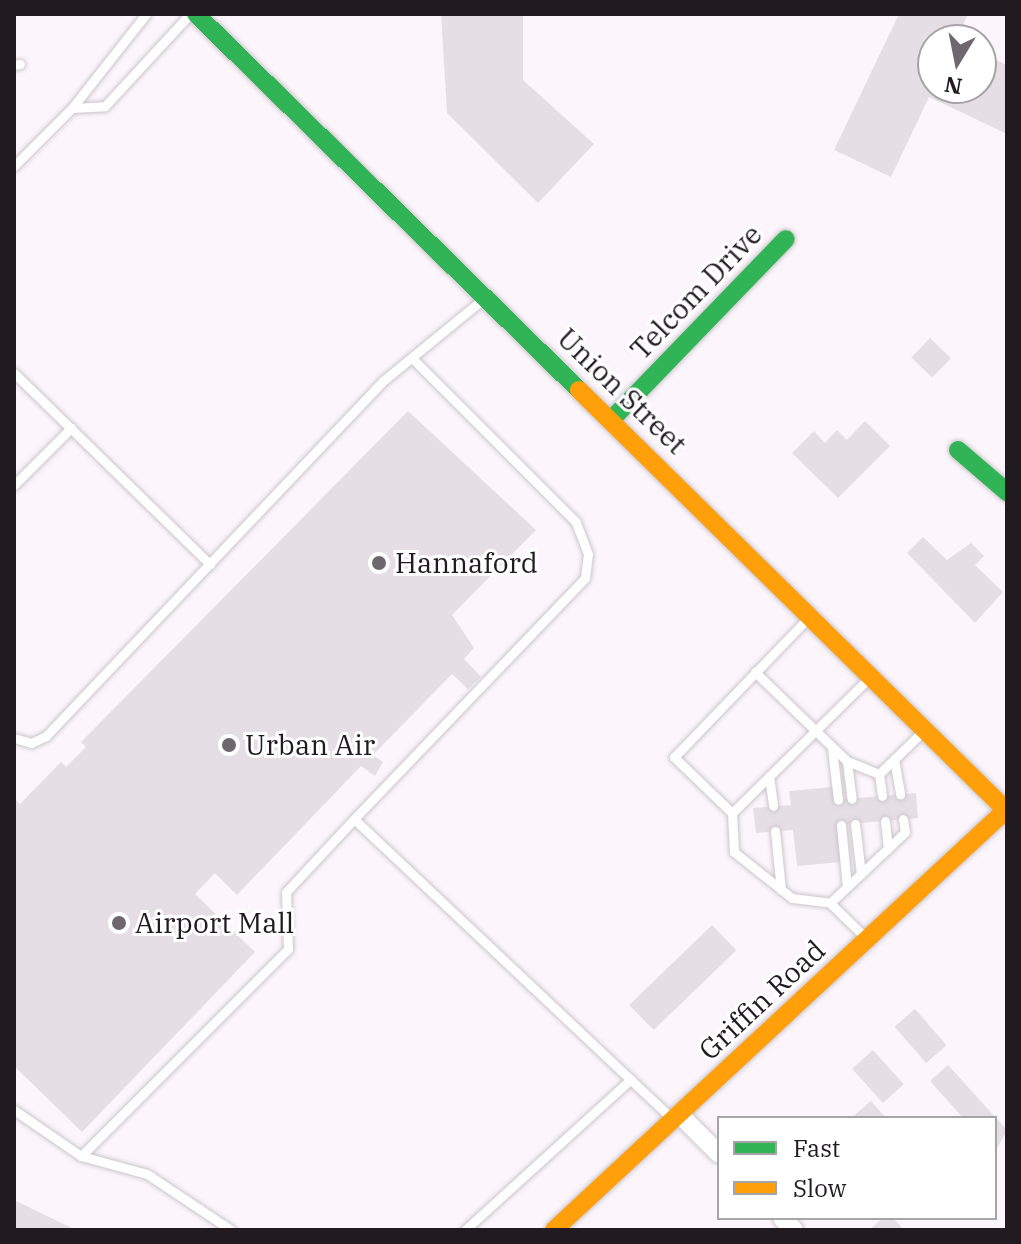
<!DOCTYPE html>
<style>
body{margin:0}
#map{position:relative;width:1021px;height:1244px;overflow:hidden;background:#fcf6fc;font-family:"IBM Plex Serif",serif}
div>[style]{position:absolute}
.building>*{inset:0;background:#e5dfe5;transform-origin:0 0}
.roads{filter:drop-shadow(0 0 2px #ccc6cc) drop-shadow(0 0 2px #ccc6cc)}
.lane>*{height:9px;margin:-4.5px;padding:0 4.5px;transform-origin:4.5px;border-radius:4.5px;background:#fffeff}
.street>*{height:18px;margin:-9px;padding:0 9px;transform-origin:9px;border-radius:9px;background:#fffeff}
.fast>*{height:18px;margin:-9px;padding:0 9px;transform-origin:9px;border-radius:9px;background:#30b455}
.slow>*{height:18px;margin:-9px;padding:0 9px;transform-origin:9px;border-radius:9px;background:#ff9f0a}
.dots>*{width:22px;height:22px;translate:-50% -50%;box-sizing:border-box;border:4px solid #fff;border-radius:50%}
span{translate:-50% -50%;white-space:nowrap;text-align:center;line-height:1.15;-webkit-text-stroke:6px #fff;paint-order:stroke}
.street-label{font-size:28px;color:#211b21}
.poi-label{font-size:28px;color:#211b21}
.left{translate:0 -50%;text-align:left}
.frame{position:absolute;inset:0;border:16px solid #211b21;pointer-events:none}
.legend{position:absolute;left:717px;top:1116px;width:280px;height:104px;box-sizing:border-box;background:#fff;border:2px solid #a6a4a6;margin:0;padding:10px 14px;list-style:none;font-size:24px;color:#211b21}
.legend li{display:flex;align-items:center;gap:16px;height:40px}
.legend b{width:40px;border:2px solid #a6a4a6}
.north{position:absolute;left:917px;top:24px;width:80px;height:80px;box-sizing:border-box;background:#fff;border:2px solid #a6a4a6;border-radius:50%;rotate:190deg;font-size:22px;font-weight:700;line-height:32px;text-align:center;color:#211b21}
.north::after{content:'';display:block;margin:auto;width:28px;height:36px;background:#6e686e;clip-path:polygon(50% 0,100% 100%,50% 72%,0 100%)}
</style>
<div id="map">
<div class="building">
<i style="clip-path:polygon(441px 14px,523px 14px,523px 80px,594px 144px,538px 203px,447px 113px)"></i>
<i style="clip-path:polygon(899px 14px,968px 14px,956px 40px,933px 40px,933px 88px,981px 88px,981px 53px,1007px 65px,1007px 134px,929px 97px,891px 177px,834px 150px)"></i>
<i style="left:930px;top:338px;width:29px;height:27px;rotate:44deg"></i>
<i style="clip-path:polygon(408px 411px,536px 530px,452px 615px,474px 648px,464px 659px,481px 677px,468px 689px,452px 674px,373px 755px,383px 762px,375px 776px,361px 766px,237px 895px,215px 873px,195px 894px,255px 952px,82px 1132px,14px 1066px,14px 798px,20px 804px,61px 762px,66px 767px,86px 747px,81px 742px)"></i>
<i style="clip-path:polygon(865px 421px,890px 446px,838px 498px,792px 453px,814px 431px,825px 443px,837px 430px,847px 440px)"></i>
<i style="clip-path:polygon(923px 537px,947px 560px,971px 543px,984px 556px,975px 565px,1003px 592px,975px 623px,907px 553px)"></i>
<i style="clip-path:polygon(832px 787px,834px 800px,916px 793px,918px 818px,837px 825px,842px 862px,797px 866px,793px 830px,756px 833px,753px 808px,791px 805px,789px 791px)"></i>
<i style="left:712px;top:925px;width:35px;height:115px;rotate:46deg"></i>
<i style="left:915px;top:1009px;width:48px;height:27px;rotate:49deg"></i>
<i style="left:873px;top:1050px;width:46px;height:28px;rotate:48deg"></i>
<i style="clip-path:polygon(948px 1065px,1007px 1130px,995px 1152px,995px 1118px,963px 1118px,930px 1081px)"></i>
<i style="clip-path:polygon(871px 1101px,886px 1118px,851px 1118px)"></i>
<i style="clip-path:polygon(14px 1200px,76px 1230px,14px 1230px)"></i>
<i style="clip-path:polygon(883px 1218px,893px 1218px,904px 1230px,869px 1230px)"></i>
</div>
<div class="roads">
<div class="lane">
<i style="left:14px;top:65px;width:6px;rotate:-9deg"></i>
<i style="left:72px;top:108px;width:33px;rotate:-3deg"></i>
<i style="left:105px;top:106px;width:125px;rotate:-47.3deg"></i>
<i style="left:14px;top:166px;width:82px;rotate:-45deg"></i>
<i style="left:72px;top:108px;width:120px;rotate:-51.8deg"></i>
<i style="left:14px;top:373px;width:274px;rotate:44.3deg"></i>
<i style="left:14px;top:485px;width:81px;rotate:-45deg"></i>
<i style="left:807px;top:619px;width:192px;rotate:133.9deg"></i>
<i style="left:674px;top:757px;width:81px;rotate:44deg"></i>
<i style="left:732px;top:813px;width:39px;rotate:87deg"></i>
<i style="left:734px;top:852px;width:74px;rotate:38.4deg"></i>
<i style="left:792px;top:898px;width:38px;rotate:7deg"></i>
<i style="left:830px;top:903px;width:50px;rotate:44.2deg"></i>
<i style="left:755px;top:672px;width:128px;rotate:44.1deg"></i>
<i style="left:847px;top:761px;width:35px;rotate:22deg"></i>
<i style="left:879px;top:774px;width:62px;rotate:-44.3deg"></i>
<i style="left:14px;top:738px;width:18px;rotate:16deg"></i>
<i style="left:31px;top:743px;width:17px;rotate:-25deg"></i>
<i style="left:46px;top:736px;width:489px;rotate:-46.5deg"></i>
<i style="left:383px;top:381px;width:128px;rotate:-39.3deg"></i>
<i style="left:832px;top:748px;width:52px;rotate:83.4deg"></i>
<i style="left:894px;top:759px;width:36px;rotate:80deg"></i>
<i style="left:847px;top:761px;width:38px;rotate:83deg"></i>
<i style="left:879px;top:774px;width:22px;rotate:82deg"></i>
<i style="left:769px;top:776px;width:30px;rotate:82deg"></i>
<i style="left:732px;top:813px;width:191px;rotate:-44.6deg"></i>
<i style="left:354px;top:819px;width:334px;rotate:-46.2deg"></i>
<i style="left:585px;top:578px;width:24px;rotate:-83deg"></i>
<i style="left:588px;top:554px;width:34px;rotate:-111deg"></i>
<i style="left:576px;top:522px;width:229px;rotate:-135deg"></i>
<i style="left:885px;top:821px;width:28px;rotate:84deg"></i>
<i style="left:855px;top:824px;width:50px;rotate:83.2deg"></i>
<i style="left:841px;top:825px;width:62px;rotate:84.5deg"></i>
<i style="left:775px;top:831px;width:59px;rotate:84.2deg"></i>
<i style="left:830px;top:903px;width:103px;rotate:-43.4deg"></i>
<i style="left:905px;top:832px;width:13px;rotate:-99deg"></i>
<i style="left:14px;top:1110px;width:81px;rotate:34.5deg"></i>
<i style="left:81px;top:1156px;width:68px;rotate:15.3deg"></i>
<i style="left:147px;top:1174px;width:101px;rotate:33.7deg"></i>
<i style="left:81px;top:1156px;width:293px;rotate:-45deg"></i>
<i style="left:288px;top:949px;width:57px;rotate:-92deg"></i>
<i style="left:286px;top:892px;width:100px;rotate:-47deg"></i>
<i style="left:354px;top:819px;width:436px;rotate:43.3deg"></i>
<i style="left:465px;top:1230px;width:224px;rotate:-42.3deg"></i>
</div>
<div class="street">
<i style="left:680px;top:1115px;width:55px;rotate:45deg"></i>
<i style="left:782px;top:1218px;width:17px;rotate:45deg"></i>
</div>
<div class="fast">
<i style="left:196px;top:14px;width:537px;rotate:44.47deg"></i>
<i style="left:612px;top:419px;width:250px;rotate:-46deg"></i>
<i style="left:958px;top:450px;width:65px;rotate:40.6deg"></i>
</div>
<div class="slow">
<i style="left:579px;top:390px;width:600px;rotate:44.53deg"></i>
<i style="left:554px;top:1230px;width:618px;rotate:-42.9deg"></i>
</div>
</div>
<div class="dots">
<i style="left:379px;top:563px;background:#6e686e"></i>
<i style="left:229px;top:745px;background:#6e686e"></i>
<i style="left:119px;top:923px;background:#6e686e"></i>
</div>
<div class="street-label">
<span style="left:696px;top:292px;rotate:-46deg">Telcom Drive</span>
<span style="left:622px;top:391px;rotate:44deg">Union Street</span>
<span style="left:762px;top:1000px;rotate:-43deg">Griffin Road</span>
</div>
<div class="poi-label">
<span class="left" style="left:395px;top:563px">Hannaford</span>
<span class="left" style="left:245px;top:745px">Urban Air</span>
<span class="left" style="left:135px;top:923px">Airport Mall</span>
</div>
<div class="frame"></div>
<ul class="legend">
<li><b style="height:10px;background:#30b455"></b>Fast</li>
<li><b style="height:10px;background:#ff9f0a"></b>Slow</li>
</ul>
<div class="north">N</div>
</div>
